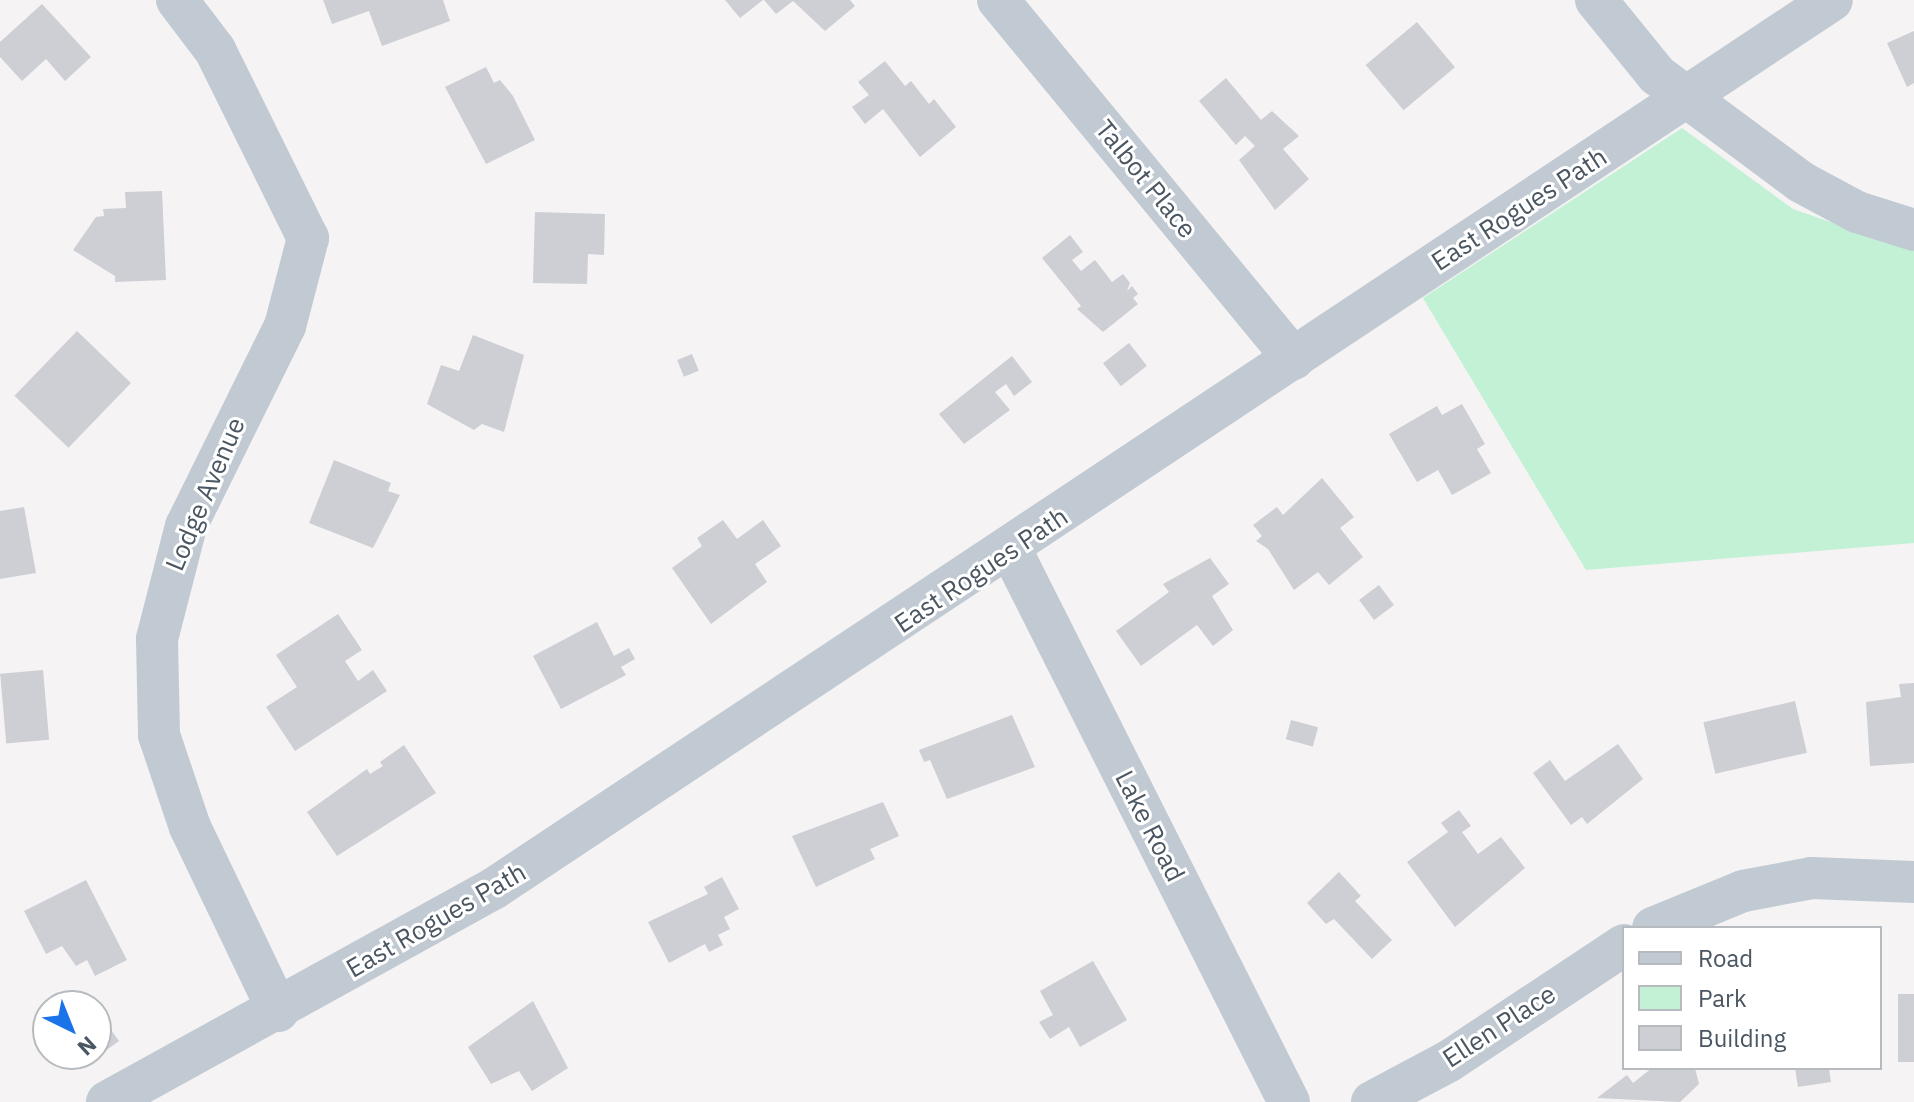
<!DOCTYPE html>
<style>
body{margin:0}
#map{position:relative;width:1914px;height:1102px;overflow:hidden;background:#f5f3f3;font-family:"IBM Plex Sans",sans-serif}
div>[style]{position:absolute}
.green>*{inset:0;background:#c3f1d5}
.building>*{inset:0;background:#cdcfd5;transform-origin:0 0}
.minor>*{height:42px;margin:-21px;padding:0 21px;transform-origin:21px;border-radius:21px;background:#c1cad2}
span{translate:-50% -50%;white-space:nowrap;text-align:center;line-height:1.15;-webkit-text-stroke:6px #fff;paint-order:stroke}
.street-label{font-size:26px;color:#4a5661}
.legend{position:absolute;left:1622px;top:926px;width:260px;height:144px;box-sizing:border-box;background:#fff;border:2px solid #b7bbc0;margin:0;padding:10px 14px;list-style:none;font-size:24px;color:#4a5661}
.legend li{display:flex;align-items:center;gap:16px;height:40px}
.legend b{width:40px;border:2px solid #b7bbc0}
.north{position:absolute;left:32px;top:990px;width:80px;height:80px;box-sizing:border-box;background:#fff;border:2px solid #b7bbc0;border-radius:50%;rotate:137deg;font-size:22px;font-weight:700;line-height:32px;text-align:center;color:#4a5661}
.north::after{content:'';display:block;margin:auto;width:28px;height:36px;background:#1a73e8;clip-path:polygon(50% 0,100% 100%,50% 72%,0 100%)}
</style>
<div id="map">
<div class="green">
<i style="clip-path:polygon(1682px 128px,1793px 209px,1914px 251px,1914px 543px,1586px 570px,1423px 298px)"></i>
</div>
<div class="building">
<i style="clip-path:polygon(323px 0,443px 0,450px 21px,382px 46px,369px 11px,332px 24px)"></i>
<i style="clip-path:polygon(725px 0,763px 0,740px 18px)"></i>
<i style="clip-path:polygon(764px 0,850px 0,855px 6px,825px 31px,793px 1px,776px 14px)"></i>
<i style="clip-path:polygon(42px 4px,91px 57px,65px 81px,46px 59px,22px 81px,0 57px,0 42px)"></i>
<i style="left:1417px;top:22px;width:59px;height:67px;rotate:50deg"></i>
<i style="clip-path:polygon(1914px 31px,1914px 83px,1907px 87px,1887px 43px)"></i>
<i style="clip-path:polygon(885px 61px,905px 86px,911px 81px,929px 104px,934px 99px,956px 127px,920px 157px,883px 109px,865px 124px,852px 107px,869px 95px,858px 82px)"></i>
<i style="clip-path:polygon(486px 67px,494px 83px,500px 80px,513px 96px,535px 140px,486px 164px,445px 87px)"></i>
<i style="clip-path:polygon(1226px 78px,1261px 120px,1272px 111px,1299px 136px,1283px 149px,1309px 179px,1275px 210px,1239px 160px,1255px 146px,1245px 136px,1236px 145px,1199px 101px)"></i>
<i style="clip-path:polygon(162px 191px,166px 280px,115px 282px,115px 276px,73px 250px,96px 217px,104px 216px,103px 209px,126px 208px,125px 192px)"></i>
<i style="clip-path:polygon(535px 212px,605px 214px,604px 255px,588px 254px,587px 284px,533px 283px)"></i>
<i style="clip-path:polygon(1070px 235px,1083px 252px,1072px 260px,1081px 271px,1095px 260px,1112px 282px,1123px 274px,1130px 283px,1127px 291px,1132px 286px,1138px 294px,1133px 298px,1138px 304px,1103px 332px,1077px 309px,1081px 306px,1042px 258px)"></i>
<i style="left:77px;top:331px;width:75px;height:90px;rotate:44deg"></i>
<i style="clip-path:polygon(473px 335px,524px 355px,504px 432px,482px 424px,474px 430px,427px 404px,441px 365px,459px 371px)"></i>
<i style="left:1129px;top:343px;width:29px;height:33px;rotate:52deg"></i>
<i style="left:692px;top:354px;width:18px;height:16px;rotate:68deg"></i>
<i style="clip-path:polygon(1012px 356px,1032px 382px,1014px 396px,1006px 384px,995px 392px,1010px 410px,964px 444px,939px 414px)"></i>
<i style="clip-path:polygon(1462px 404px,1485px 444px,1477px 449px,1491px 473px,1452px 495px,1438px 470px,1417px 482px,1389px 434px,1437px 406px,1442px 415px)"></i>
<i style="clip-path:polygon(334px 460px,391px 483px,388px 491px,400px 495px,373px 548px,309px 523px)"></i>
<i style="clip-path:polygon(1322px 478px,1354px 517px,1340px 528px,1363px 557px,1329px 585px,1318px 572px,1294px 590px,1268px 549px,1256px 541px,1262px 536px,1253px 525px,1277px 507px,1283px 515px)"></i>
<i style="clip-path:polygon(24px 507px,36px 573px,0 579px,0 511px)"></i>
<i style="clip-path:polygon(723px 520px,737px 539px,763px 520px,781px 546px,755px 564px,767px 582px,711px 624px,672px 568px,702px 546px,697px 538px)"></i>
<i style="clip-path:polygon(1210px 558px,1229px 584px,1212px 596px,1233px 630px,1213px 646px,1197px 625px,1141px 666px,1116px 631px,1169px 592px,1163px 584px)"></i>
<i style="left:1379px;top:585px;width:25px;height:25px;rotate:53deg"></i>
<i style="clip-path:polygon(338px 614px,362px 650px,345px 661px,358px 681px,373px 670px,387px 691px,295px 751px,266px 707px,297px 687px,276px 655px)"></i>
<i style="clip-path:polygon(597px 622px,614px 656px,629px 648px,635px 659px,621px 667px,626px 675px,561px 709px,533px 656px)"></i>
<i style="left:43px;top:670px;width:70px;height:43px;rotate:85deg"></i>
<i style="clip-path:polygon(1914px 683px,1914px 763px,1870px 766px,1866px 702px,1901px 697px,1899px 684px)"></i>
<i style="left:1795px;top:701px;width:53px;height:94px;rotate:77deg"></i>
<i style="clip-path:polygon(1012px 715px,1035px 767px,947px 799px,930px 760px,924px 762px,919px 750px)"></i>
<i style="left:1291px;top:720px;width:28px;height:20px;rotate:15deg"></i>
<i style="clip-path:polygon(1618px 744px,1643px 779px,1587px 824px,1582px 817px,1571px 825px,1533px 773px,1550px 760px,1565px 781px)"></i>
<i style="clip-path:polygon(404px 745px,436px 793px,337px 856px,307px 812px,367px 769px,370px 774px,383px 766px,380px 762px)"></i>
<i style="clip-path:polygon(883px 802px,899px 836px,870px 849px,875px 859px,816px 887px,792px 836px)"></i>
<i style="clip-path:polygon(1459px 810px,1471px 826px,1462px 832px,1478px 854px,1501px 837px,1525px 868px,1455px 927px,1407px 862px,1448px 832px,1441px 823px)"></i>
<i style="clip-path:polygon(1339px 872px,1361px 896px,1355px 901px,1392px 940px,1372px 959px,1334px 919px,1326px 924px,1307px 903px)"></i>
<i style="clip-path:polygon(722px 877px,739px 909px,724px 917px,730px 929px,718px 935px,723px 945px,709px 952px,705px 944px,669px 963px,648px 922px,708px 894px,704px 887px)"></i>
<i style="clip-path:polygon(86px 880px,127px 960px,95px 976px,87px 960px,76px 966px,62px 946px,46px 954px,24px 911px)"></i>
<i style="clip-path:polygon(1093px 961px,1127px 1020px,1080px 1047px,1069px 1027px,1050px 1039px,1039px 1022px,1053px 1015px,1040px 991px)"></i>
<i style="left:1898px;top:994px;width:16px;height:68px"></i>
<i style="clip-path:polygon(533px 1001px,568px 1068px,532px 1091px,519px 1071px,491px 1084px,468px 1047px)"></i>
<i style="clip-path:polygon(96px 1009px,119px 1041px,97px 1057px,96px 1055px)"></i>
<i style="clip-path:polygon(1652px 1068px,1695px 1068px,1699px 1084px,1680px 1102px,1597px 1098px,1627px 1075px,1633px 1083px)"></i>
<i style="clip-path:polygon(1795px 1068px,1829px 1068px,1831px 1082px,1798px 1087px)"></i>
</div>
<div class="minor">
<i style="left:177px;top:0;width:63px;rotate:52.8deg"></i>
<i style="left:215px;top:50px;width:210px;rotate:63.7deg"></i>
<i style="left:308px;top:238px;width:91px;rotate:104.6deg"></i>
<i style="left:285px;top:326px;width:223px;rotate:116.3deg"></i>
<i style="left:186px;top:526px;width:117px;rotate:104.4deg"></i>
<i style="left:157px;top:639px;width:96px;rotate:88.8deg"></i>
<i style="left:159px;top:735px;width:97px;rotate:71.4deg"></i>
<i style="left:190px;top:827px;width:204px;rotate:64.4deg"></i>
<i style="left:998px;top:0;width:465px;rotate:50.5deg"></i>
<i style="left:1596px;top:0;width:97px;rotate:50.9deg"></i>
<i style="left:1657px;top:75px;width:179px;rotate:36.6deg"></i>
<i style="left:1801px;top:182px;width:64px;rotate:28.2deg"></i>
<i style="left:1857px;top:212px;width:60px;rotate:17.5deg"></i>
<i style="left:1011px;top:550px;width:618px;rotate:63.27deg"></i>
<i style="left:1653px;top:928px;width:97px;rotate:-22.3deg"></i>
<i style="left:1743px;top:891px;width:70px;rotate:-10.7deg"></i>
<i style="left:1812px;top:878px;width:102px;rotate:2.2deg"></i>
<i style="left:107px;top:1102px;width:441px;rotate:-28.9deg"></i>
<i style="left:493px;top:889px;width:1607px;rotate:-33.58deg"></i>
<i style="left:1372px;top:1102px;width:87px;rotate:-28deg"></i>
<i style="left:1449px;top:1061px;width:210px;rotate:-33.5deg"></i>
</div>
<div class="street-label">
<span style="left:1146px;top:179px;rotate:51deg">Talbot Place</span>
<span style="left:1519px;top:209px;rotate:-33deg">East Rogues Path</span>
<span style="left:205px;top:494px;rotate:-67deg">Lodge Avenue</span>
<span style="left:981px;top:570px;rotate:-34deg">East Rogues Path</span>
<span style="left:1150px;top:826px;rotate:63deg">Lake Road</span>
<span style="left:436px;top:920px;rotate:-30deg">East Rogues Path</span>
<span style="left:1499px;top:1026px;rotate:-33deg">Ellen Place</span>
</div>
<ul class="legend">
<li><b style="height:10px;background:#c1cad2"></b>Road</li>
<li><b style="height:22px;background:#c3f1d5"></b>Park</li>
<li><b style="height:22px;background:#cdcfd5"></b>Building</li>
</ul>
<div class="north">N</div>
</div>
